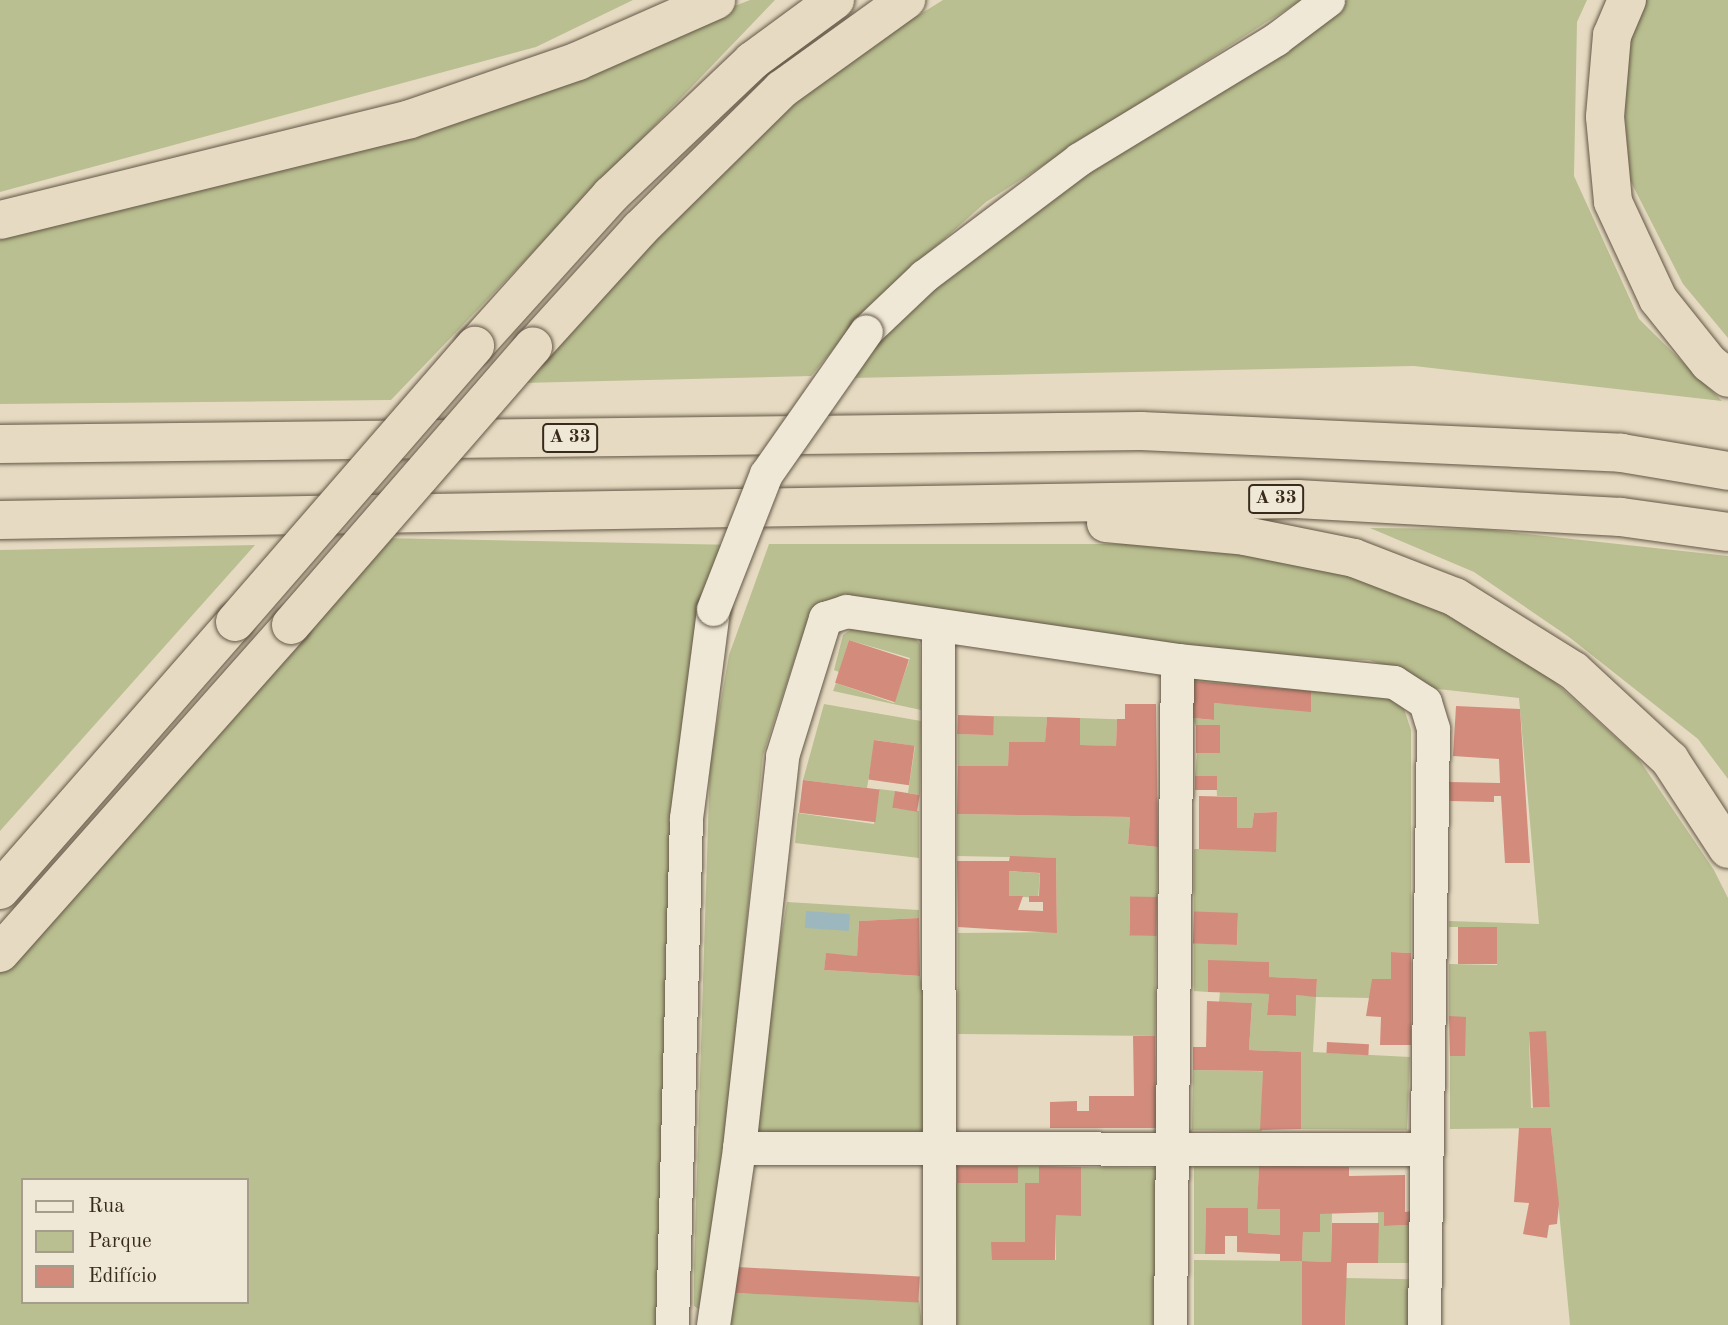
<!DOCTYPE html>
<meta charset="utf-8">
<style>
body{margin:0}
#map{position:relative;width:1728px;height:1325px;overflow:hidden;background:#e6dbc2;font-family:"Old Standard TT",serif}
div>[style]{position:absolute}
.green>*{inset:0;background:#b9bf90;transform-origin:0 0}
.water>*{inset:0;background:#9cb8be;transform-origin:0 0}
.building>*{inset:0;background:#d38b7c;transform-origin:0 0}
.roads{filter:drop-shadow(0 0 2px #645746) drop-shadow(0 0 2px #645746)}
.minor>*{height:33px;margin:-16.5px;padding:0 16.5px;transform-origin:16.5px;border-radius:16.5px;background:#efe8d7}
.motorway>*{height:38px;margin:-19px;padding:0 19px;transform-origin:19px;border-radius:19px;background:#e6dbc2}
.bridges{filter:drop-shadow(0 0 2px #645746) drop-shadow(0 0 2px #645746)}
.minor-bridge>*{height:33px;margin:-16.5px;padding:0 16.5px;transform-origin:16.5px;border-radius:16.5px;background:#efe8d7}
.motorway-bridge>*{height:38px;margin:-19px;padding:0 19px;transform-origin:19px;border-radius:19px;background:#e6dbc2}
span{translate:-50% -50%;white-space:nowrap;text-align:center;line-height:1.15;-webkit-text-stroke:5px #efe8d7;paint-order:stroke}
.shield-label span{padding:2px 5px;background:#efe8d7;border:2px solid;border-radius:5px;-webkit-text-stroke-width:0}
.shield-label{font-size:19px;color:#392b1c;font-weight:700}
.legend{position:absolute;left:21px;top:1178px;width:228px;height:126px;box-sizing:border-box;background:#efe8d7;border:2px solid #a69c8c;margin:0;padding:9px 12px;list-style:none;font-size:21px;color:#392b1c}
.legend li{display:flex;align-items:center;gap:14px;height:35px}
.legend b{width:35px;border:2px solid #a69c8c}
</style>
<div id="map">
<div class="green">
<i style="clip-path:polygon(0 0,633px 0,536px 47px,0 192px)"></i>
<i style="clip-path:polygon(750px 0,775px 0,391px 400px,0 404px,0 237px,496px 100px)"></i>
<i style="clip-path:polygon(943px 0,1301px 0,986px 202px,872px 303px,811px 376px,521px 383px,658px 228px,807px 84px)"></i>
<i style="clip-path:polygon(1347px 0,1587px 0,1577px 22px,1574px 176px,1639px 319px,1722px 401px,1414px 366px,851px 378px,900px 313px,1019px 216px,1250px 69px)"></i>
<i style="clip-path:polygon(1640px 0,1728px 0,1728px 338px,1683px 284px,1630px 180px,1620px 55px)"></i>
<i style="clip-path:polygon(1370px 528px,1480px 529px,1728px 556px,1728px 779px,1698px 739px,1569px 637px,1474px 572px)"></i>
<i style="clip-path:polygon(evenodd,382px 538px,739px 545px,713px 609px,672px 1325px,0 1325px,0 953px,382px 538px,23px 1180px,247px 1180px,247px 1302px,23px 1302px,23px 1180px)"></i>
<i style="clip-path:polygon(evenodd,769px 544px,1153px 544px,1221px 550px,1332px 569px,1461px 618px,1547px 675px,1638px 758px,1714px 870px,1728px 898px,1728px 1325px,1570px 1325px,1551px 1128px,1450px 1129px,1450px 1056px,1464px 1056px,1449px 1016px,1449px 964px,1497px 965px,1497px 927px,1449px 927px,1449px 921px,1539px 924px,1519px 698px,1429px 688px,1409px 674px,1369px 660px,1258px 659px,919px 613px,803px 634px,763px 755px,710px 1300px,700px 1310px,694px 1306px,694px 1266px,710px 763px,729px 655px,769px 544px,1545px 1031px,1550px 1107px,1531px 1108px,1529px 1034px,1545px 1031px)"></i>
<i style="clip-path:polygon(255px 545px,0 831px,0 550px)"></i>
<i style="clip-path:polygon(855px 627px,915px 638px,920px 644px,921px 710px,833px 691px,836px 683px,894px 703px,910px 658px,849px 640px,839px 672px,834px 670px,843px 635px)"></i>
<i style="clip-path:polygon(1196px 669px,1372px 683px,1403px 706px,1411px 730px,1411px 953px,1391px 952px,1391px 979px,1372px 979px,1371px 998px,1316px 997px,1313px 1052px,1410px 1057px,1407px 1130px,1301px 1129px,1301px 1052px,1249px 1050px,1252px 1003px,1219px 1002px,1220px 992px,1269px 994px,1267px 1015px,1296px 1016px,1296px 995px,1316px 996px,1317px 979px,1269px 977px,1269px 962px,1208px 961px,1208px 992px,1194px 991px,1194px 943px,1237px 945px,1238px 913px,1194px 914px,1194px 849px,1236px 849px,1276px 812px,1254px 813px,1252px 828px,1237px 828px,1237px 797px,1217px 796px,1216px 776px,1195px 777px,1197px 753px,1220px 752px,1220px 725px,1196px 726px,1193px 718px,1213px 720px,1214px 703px,1311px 711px,1311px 691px,1193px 681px)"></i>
<i style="clip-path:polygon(824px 704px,921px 721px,920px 795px,908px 793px,915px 746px,875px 740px,867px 788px,803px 780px)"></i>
<i style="clip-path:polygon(994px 716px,1047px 717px,1045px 742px,1009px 742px,1008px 766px,958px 766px,958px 734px,993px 735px)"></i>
<i style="left:1080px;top:718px;width:37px;height:27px;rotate:2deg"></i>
<i style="clip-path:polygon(879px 789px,895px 791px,894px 808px,919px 811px,919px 858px,795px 843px,798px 813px,874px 824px)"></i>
<i style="clip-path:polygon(957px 814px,1130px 817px,1128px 844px,1158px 847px,1157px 897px,1130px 898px,1129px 935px,1156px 936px,1155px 1036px,958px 1034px,958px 933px,1057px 932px,1056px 858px,957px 856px)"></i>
<i style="left:1009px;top:871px;width:31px;height:25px;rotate:4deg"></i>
<i style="clip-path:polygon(787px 902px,919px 910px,919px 918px,859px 921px,857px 956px,826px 954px,824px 970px,920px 976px,930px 1029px,931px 1118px,921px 1133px,779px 1133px,756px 1131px,749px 1121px)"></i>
<i style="left:1193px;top:1070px;width:70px;height:60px;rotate:1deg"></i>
<i style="clip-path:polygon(1194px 1164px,1259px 1166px,1257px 1209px,1280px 1209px,1280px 1235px,1248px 1233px,1247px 1208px,1206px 1208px,1205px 1254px,1194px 1254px)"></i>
<i style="clip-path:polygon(1018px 1166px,1039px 1166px,1039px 1183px,1025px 1183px,1025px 1242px,992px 1242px,992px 1260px,1056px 1260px,1056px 1215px,1081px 1215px,1081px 1167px,1156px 1168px,1156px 1325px,957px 1325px,956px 1183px,1018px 1183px)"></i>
<i style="clip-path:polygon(1378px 1212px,1384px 1212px,1384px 1226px,1412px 1225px,1412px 1263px,1378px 1263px)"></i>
<i style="clip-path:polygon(1332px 1213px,1331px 1262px,1302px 1261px,1302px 1325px,1194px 1325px,1194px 1260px,1302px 1261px,1303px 1232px,1320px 1232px,1320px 1214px)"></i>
<i style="left:1346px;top:1278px;width:66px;height:47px;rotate:1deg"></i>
<i style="clip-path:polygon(734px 1293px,919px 1300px,922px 1325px,726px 1325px)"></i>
</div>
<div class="water">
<i style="left:806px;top:911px;width:44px;height:17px;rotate:4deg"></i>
</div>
<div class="building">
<i style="left:849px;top:640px;width:63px;height:45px;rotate:18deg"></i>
<i style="clip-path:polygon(1193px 681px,1311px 691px,1311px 712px,1214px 703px,1214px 720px,1193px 718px)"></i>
<i style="clip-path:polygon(1125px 704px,1156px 704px,1158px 847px,1128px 844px,1130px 817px,957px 814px,958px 766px,1008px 766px,1009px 742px,1045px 742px,1047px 717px,1080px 718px,1080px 745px,1116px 746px,1117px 719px,1125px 719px)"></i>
<i style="clip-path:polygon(1456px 706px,1520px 709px,1530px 863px,1505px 863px,1501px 796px,1494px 796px,1494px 802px,1450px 801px,1449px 782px,1500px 783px,1499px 759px,1453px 756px)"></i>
<i style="left:958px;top:715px;width:36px;height:19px;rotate:2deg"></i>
<i style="left:1220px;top:725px;width:28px;height:24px;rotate:90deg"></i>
<i style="left:874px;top:740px;width:41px;height:40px;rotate:8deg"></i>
<i style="left:1217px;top:776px;width:14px;height:22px;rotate:90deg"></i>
<i style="left:803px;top:780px;width:77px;height:33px;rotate:7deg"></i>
<i style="left:895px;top:791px;width:25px;height:17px;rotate:9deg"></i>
<i style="clip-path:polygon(1199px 796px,1237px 797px,1237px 828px,1252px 828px,1254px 813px,1277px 812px,1276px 852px,1199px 849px)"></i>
<i style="clip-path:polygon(evenodd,1010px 856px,1056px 858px,1057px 933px,958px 927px,957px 861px,1009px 861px,1010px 856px,1009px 871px,1040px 873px,1039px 896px,1029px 896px,1029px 902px,1043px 902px,1043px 911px,1018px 910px,1023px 896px,1009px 896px,1009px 871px)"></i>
<i style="left:1157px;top:897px;width:39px;height:27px;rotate:91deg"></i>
<i style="left:1238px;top:913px;width:32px;height:44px;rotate:92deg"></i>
<i style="clip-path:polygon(919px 918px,920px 976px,824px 970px,826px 953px,857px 956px,859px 921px)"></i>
<i style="left:1458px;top:927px;width:39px;height:37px"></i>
<i style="clip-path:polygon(1391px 952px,1411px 953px,1411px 1045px,1380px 1045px,1381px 1017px,1366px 1016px,1372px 979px,1391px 979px)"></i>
<i style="clip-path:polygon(1208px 960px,1269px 962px,1269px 977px,1317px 979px,1316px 997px,1296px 995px,1296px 1016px,1267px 1015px,1269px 994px,1208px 992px)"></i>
<i style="clip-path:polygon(1207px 1001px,1252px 1003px,1249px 1050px,1301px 1052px,1301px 1129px,1260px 1130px,1263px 1071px,1193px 1070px,1193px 1047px,1206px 1047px)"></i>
<i style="clip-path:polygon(1449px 1016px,1466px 1017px,1465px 1056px,1450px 1056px)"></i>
<i style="left:1546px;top:1031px;width:76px;height:17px;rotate:87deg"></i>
<i style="clip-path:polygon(1133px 1036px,1155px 1036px,1156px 1128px,1050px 1128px,1050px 1102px,1077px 1101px,1077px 1111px,1089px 1111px,1089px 1096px,1134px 1096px)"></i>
<i style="left:1327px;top:1042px;width:42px;height:11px;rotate:3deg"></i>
<i style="clip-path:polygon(1519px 1128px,1551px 1128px,1559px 1204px,1557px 1224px,1549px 1225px,1547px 1238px,1523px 1234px,1529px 1203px,1514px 1202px)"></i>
<i style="left:957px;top:1166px;width:61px;height:17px"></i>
<i style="clip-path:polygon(1039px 1166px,1081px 1167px,1081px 1216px,1056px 1215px,1055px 1260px,992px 1260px,991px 1242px,1025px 1242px,1025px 1183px,1039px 1183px)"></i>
<i style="clip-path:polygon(1259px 1166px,1349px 1167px,1349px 1176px,1405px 1175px,1405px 1212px,1412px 1211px,1412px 1225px,1384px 1226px,1384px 1212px,1320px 1214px,1320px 1232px,1303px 1232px,1302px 1261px,1280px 1261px,1280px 1254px,1237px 1252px,1237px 1236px,1225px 1236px,1225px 1254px,1205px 1254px,1206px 1208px,1248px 1208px,1248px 1233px,1280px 1235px,1280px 1209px,1257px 1209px)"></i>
<i style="clip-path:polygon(1332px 1223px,1379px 1223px,1378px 1263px,1347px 1263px,1345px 1325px,1302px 1325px,1302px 1261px,1331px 1262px)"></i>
<i style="left:737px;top:1267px;width:183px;height:26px;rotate:3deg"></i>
</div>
<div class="roads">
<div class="minor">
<i style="left:866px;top:331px;width:80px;rotate:-43.5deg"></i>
<i style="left:924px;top:276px;width:194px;rotate:-37deg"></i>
<i style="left:1079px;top:159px;width:231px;rotate:-31.3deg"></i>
<i style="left:1276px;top:39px;width:65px;rotate:-36.9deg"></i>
<i style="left:938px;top:627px;width:698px;rotate:89.92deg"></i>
<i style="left:739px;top:1148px;width:686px;rotate:0.08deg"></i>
<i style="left:672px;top:1325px;width:507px;rotate:-88.42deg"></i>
<i style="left:686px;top:818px;width:211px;rotate:-82.6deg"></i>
<i style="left:713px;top:1325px;width:179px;rotate:-81.6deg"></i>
<i style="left:739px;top:1148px;width:394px;rotate:-83.7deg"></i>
<i style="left:782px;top:756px;width:145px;rotate:-72.7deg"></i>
<i style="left:825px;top:618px;width:22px;rotate:-18deg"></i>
<i style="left:846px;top:611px;width:335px;rotate:8.4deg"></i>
<i style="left:1177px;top:660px;width:218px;rotate:5.8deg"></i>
<i style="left:1394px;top:682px;width:37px;rotate:33deg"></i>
<i style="left:1425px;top:702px;width:28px;rotate:73deg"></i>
<i style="left:1433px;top:729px;width:596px;rotate:90.87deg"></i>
<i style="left:1170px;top:1325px;width:665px;rotate:-89.4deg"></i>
</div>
<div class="motorway">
<i style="left:1627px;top:0;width:38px;rotate:113deg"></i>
<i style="left:1612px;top:35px;width:82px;rotate:94.9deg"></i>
<i style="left:1605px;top:117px;width:85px;rotate:84.6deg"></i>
<i style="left:1613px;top:202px;width:107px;rotate:65.1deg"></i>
<i style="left:1658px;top:299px;width:82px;rotate:51.4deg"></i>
<i style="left:1709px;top:363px;width:24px;rotate:38deg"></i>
<i style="left:0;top:220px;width:422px;rotate:-13.8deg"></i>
<i style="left:410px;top:119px;width:178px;rotate:-19deg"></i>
<i style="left:578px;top:61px;width:151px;rotate:-23.8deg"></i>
<i style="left:475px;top:346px;width:203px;rotate:-48deg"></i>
<i style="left:611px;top:195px;width:195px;rotate:-43.5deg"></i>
<i style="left:752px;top:61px;width:103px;rotate:-36.3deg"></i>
<i style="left:533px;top:347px;width:159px;rotate:-47.8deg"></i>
<i style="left:640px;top:229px;width:199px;rotate:-44.6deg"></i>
<i style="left:782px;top:89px;width:153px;rotate:-35.7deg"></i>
<i style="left:0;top:444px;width:1141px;rotate:-0.65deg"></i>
<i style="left:1141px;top:431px;width:481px;rotate:2.6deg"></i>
<i style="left:1621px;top:453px;width:109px;rotate:9.5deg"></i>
<i style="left:0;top:520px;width:1297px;rotate:-0.93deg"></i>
<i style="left:1297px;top:499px;width:324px;rotate:3.2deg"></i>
<i style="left:1621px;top:517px;width:108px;rotate:8deg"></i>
<i style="left:1106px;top:523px;width:140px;rotate:5.3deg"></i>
<i style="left:1245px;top:536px;width:111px;rotate:11.4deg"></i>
<i style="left:1354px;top:558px;width:108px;rotate:21.1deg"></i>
<i style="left:1455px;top:597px;width:140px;rotate:31.9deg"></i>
<i style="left:1574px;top:671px;width:131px;rotate:42.8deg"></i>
<i style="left:1670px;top:760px;width:106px;rotate:56.9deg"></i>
<i style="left:0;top:890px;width:356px;rotate:-48.8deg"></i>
<i style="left:0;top:953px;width:438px;rotate:-48.4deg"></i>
</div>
</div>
<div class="bridges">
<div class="minor-bridge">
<i style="left:713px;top:609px;width:145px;rotate:-68.6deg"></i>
<i style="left:766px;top:474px;width:174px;rotate:-55deg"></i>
</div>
<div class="motorway-bridge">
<i style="left:235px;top:622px;width:366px;rotate:-49deg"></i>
<i style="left:291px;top:625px;width:369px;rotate:-49deg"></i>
</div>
</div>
<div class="shield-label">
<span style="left:570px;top:438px">A 33</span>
<span style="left:1276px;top:499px">A 33</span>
</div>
<ul class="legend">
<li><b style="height:9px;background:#efe8d7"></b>Rua</li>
<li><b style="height:19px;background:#b9bf90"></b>Parque</li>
<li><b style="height:19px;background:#d38b7c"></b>Edifício</li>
</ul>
</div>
